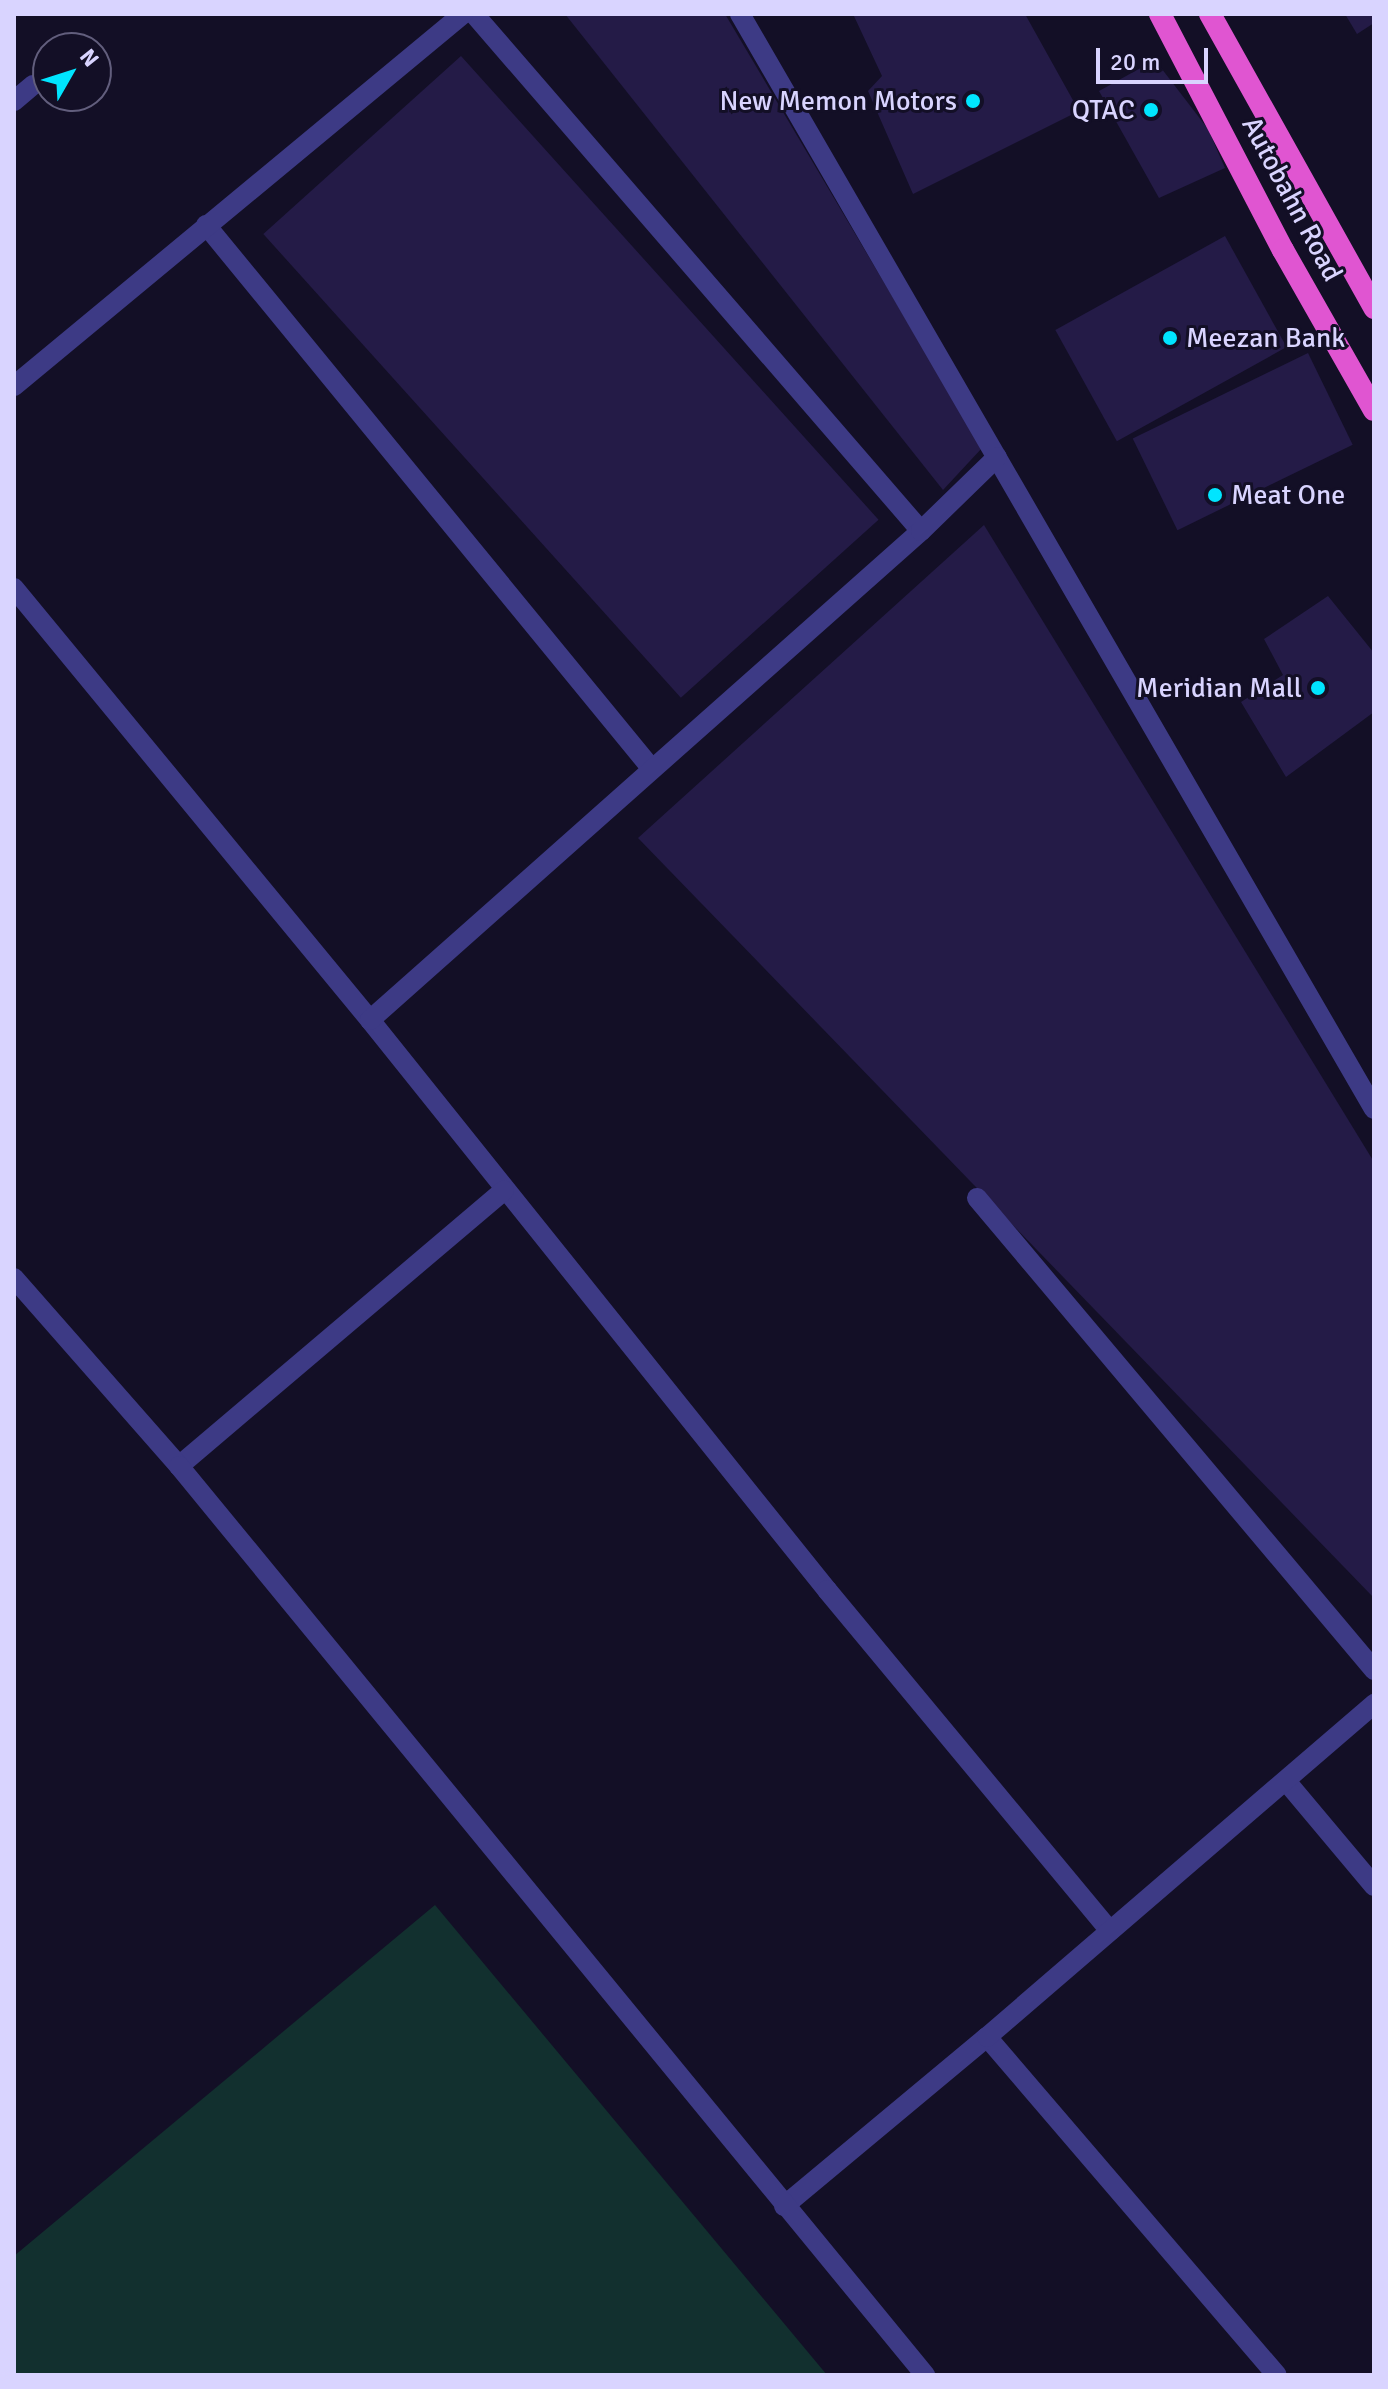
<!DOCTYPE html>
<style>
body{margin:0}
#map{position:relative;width:1388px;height:2389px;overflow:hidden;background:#130f26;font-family:Signika,sans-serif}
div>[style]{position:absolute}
.green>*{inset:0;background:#12302f}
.building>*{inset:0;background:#241b47;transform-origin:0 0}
.minor>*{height:20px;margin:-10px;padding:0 10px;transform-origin:10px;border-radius:10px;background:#3d3a85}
.tertiary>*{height:20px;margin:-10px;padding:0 10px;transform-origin:10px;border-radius:10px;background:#3d3a85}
.trunk>*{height:22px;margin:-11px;padding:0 11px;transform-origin:11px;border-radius:11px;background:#e055d1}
.dots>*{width:22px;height:22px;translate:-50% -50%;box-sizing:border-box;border:4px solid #130f26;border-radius:50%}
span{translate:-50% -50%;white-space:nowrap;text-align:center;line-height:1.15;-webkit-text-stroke:6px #130f26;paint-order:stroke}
.poi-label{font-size:28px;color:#d9d4ff}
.right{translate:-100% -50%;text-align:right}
.left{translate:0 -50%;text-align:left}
.street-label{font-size:28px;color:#d9d4ff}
.frame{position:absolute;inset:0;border:16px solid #d9d4ff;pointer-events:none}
.north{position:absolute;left:32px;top:32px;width:80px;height:80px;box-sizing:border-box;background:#130f26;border:2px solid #625e7d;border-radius:50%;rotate:51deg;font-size:22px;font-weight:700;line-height:32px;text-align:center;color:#d9d4ff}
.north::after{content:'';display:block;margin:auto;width:28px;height:36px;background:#00e5ff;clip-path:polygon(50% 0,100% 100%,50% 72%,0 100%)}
.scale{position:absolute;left:1096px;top:48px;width:112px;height:36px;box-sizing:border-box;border:4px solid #d9d4ff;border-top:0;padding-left:10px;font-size:24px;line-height:28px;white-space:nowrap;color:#d9d4ff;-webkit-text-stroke:6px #130f26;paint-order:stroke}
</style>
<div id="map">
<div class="green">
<i style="clip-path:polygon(435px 1905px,827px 2375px,14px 2375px,14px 2256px)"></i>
</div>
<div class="building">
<i style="clip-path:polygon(565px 14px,725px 14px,982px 448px,943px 490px)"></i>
<i style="clip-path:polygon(853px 14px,1025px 14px,1079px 111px,913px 194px,868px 91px,882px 76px)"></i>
<i style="clip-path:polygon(1345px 14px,1374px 14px,1374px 23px,1357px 34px)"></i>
<i style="left:461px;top:56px;width:624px;height:266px;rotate:48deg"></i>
<i style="clip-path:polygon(1155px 60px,1208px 129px,1225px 168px,1159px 198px,1099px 91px)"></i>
<i style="left:1225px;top:236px;width:127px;height:194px;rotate:61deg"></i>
<i style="left:1308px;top:353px;width:102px;height:195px;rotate:64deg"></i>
<i style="clip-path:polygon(984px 525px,1374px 1162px,1374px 1598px,638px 838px)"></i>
<i style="clip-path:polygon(1328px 596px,1374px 653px,1374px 712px,1286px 777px,1241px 702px,1283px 675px,1264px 639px)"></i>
</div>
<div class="minor">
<i style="left:474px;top:14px;width:683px;rotate:49.15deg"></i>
<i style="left:740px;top:14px;width:1265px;rotate:59.93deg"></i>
<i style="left:14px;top:101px;width:25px;rotate:-40deg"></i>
<i style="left:206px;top:225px;width:702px;rotate:50.66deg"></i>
<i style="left:14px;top:386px;width:583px;rotate:-39.64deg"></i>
<i style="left:14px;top:588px;width:560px;rotate:50.51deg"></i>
<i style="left:370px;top:1020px;width:731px;rotate:51.28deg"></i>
<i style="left:827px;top:1590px;width:443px;rotate:50.3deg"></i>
<i style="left:370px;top:1020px;width:737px;rotate:-41.59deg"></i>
<i style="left:921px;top:531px;width:106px;rotate:-44.2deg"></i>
<i style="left:977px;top:1198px;width:617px;rotate:49.93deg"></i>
<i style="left:179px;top:1466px;width:426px;rotate:-40.3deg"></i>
<i style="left:1286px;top:1781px;width:137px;rotate:50deg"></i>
<i style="left:987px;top:2037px;width:445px;rotate:49.4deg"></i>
<i style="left:784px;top:2206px;width:264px;rotate:-39.8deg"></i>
<i style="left:987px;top:2037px;width:511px;rotate:-40.71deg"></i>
</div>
<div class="tertiary">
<i style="left:14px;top:1278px;width:250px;rotate:48.7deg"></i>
<i style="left:179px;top:1466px;width:1176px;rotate:50.62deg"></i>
</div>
<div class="trunk">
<i style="left:1160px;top:14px;width:266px;rotate:62.5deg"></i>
<i style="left:1283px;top:250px;width:184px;rotate:60.4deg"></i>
<i style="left:1210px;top:14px;width:337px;rotate:60.8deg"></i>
</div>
<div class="dots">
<i style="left:973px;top:101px;background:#00e5ff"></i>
<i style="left:1151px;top:110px;background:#00e5ff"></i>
<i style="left:1170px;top:338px;background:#00e5ff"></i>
<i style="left:1215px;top:495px;background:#00e5ff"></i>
<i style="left:1318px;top:688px;background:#00e5ff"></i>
</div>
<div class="poi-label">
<span class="right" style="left:957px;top:101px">New Memon Motors</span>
<span class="right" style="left:1135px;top:110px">QTAC</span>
<span class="left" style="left:1186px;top:338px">Meezan Bank</span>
<span class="left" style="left:1231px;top:495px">Meat One</span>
<span class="right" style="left:1302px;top:688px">Meridian Mall</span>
</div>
<div class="street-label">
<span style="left:1292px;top:199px;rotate:62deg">Autobahn Road</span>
</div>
<div class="frame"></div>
<div class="north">N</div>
<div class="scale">20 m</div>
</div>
